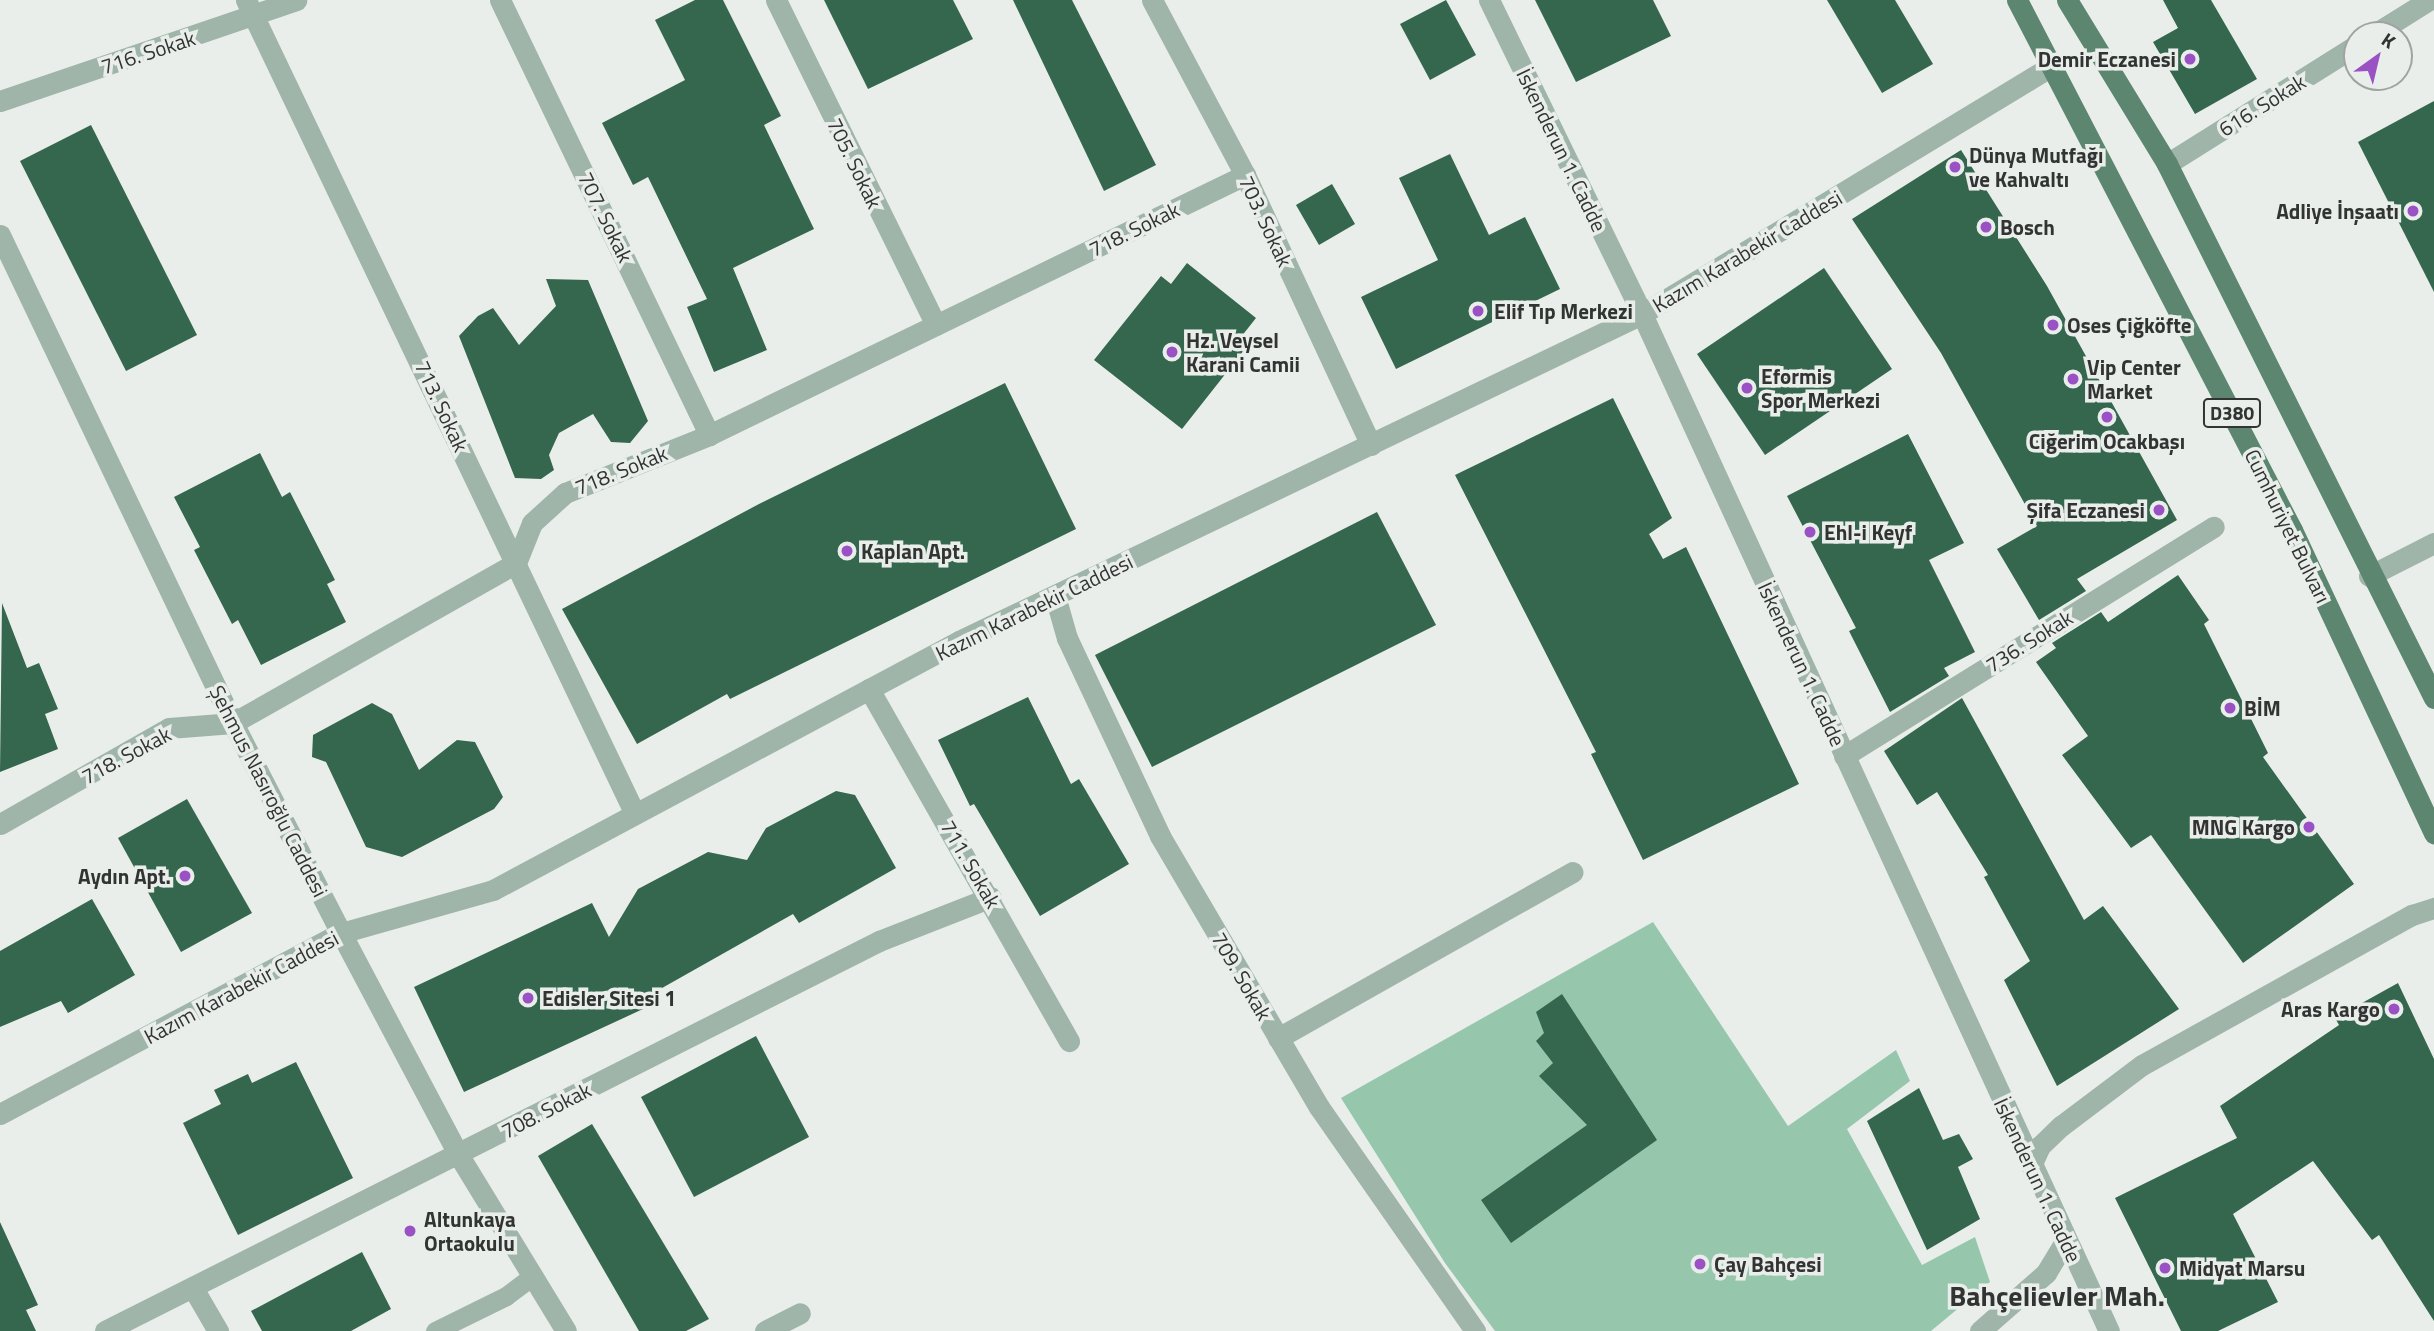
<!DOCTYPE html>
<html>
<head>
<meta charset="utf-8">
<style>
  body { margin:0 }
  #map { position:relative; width:2434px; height:1331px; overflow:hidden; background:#e9eeeb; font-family:"Titillium Web",sans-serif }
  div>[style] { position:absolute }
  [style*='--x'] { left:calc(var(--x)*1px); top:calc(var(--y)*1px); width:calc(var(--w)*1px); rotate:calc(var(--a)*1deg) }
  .green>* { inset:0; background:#96c7ad }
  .building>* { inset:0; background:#35664e }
  .service>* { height:19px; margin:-9.5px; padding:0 9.5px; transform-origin:9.5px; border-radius:9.5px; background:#9fb5a9 }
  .minor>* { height:21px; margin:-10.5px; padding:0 10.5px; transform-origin:10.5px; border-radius:10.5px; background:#9fb5a9 }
  .tertiary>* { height:21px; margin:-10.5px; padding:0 10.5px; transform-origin:10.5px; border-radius:10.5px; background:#9fb5a9 }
  .primary>* { height:21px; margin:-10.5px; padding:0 10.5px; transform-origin:10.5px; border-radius:10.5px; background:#5d8670 }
  .dots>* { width:19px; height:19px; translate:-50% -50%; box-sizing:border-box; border:4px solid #e9eeeb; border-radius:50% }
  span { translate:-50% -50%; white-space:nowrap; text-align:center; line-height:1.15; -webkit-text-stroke:7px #e9eeeb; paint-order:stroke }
  .shield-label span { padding:2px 5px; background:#e9eeeb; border:2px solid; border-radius:5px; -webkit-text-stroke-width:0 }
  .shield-label { font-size:19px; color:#323433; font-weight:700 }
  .street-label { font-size:21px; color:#323433 }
  .poi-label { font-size:21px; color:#323433; font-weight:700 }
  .right { translate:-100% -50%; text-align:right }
  .left { translate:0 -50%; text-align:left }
  .district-label { font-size:28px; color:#323433; font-weight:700 }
  .north { position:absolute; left:2343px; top:21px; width:70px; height:70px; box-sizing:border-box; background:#e9eeeb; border:2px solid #a0a4a1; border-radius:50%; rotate:34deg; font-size:19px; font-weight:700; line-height:28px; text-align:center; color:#323433 }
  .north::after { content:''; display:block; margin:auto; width:24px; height:32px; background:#9a51c4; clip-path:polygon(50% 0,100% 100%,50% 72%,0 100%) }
</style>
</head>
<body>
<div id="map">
  <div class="green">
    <div style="clip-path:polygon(1653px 922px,1788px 1126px,1896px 1050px,1910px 1081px,1847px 1129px,1922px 1265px,1975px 1237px,1990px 1282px,1931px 1331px,1495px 1331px,1445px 1263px,1341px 1098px)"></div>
  </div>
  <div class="building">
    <div style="clip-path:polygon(695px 0,723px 0,781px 116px,764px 125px,814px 229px,733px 268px,767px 350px,714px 372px,687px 307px,707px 299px,648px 177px,633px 185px,602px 123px,685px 80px,655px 20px)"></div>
    <div style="clip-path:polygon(824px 0,953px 0,973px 39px,868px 89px)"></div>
    <div style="clip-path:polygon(1013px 0,1072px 0,1156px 165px,1104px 191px)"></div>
    <div style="clip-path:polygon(1446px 0,1476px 55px,1430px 80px,1400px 24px)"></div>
    <div style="clip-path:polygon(1535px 0,1653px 0,1671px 36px,1576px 82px)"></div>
    <div style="clip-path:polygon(1827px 0,1895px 0,1933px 64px,1882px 93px)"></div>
    <div style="clip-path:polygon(2163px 0,2211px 0,2257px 79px,2195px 114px,2153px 42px,2178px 28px)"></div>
    <div style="clip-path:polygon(2434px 101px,2434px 292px,2358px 142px)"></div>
    <div style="clip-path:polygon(91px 125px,197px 335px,126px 371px,20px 161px)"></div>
    <div style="clip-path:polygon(1961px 150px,2047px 286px,2177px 520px,2077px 579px,2086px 591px,2039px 620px,1997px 549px,2037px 526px,1941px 353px,1852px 219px)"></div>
    <div style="clip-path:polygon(1450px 154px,1489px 235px,1525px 217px,1560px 289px,1396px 369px,1361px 297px,1438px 260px,1399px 178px)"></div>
    <div style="clip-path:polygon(1332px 184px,1355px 224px,1319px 245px,1296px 205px)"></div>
    <div style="clip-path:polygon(1187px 263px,1256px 318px,1241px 337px,1249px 344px,1182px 429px,1094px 360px,1161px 276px,1171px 284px)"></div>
    <div style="clip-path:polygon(1824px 268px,1892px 369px,1765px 455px,1697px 354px)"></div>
    <div style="clip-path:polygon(546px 279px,588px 280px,648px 421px,630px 443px,611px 442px,593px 414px,559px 433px,549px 455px,554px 470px,541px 479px,515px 478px,459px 336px,478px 316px,493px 308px,519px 345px,556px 306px)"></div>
    <div style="clip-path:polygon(1005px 383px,1076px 529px,730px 699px,727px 694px,637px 744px,562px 609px,759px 504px)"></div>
    <div style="clip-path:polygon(1613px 398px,1672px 518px,1649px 534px,1663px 559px,1686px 547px,1799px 784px,1643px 860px,1591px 754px,1596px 752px,1455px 475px)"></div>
    <div style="clip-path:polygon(1908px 434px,1964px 543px,1929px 560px,1975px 652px,1944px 668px,1949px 676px,1890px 712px,1849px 631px,1856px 628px,1787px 496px)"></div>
    <div style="clip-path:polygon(260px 453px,282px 497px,290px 492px,335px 580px,327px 584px,346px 622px,261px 665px,238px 620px,232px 624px,194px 550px,200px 547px,174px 497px)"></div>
    <div style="clip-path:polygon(1377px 512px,1436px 625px,1152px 767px,1095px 655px)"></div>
    <div style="clip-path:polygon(2178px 575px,2209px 620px,2204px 624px,2268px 753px,2263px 757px,2354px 884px,2243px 963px,2151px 835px,2131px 848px,2062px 755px,2088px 736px,2036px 662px,2056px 648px,2052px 643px,2101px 612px,2108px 622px)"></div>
    <div style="clip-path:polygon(2px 603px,27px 668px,39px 663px,58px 709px,45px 714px,58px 749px,0 772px)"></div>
    <div style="clip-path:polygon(1028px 697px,1071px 784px,1079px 779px,1129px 864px,1040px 916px,974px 804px,970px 806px,938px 740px)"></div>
    <div style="clip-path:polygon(1962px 698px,2084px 920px,2103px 906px,2179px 1009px,2057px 1086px,2004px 980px,2030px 961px,1984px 877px,1988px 875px,1937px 792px,1917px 805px,1884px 751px)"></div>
    <div style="clip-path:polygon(372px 703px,392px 714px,419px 770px,457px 740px,475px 742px,503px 797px,494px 809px,402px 857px,366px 847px,326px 762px,312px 757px,313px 735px)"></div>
    <div style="clip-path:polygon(836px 791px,855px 795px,896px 868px,799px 923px,793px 914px,639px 1001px,643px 1009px,464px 1092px,414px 987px,592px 903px,609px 937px,638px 889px,708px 852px,747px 860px,766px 828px)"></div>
    <div style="clip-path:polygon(187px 799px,252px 913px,181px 952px,118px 838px)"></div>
    <div style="clip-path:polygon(92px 899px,135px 975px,68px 1013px,61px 1001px,0 1027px,0 951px)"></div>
    <div style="clip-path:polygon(2398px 983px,2434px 1059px,2434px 1321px,2379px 1235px,2372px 1240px,2313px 1161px,2233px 1214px,2278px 1302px,2218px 1331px,2181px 1331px,2115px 1198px,2237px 1138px,2220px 1106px,2339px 1025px,2335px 1018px)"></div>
    <div style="clip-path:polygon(1562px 994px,1657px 1140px,1511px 1243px,1481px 1200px,1587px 1125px,1539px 1076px,1553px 1063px,1536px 1041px,1544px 1033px,1536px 1012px)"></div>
    <div style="clip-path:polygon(756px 1036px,809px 1137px,694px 1197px,641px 1097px)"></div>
    <div style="clip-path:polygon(296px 1062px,353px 1178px,238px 1235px,183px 1123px,221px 1104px,214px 1090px,248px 1074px,252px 1083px)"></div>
    <div style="clip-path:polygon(1919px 1088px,1943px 1140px,1959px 1134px,1973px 1159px,1958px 1167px,1980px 1219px,1927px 1250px,1867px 1121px)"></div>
    <div style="clip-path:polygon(592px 1124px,709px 1319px,686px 1331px,639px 1331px,538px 1156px)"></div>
    <div style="clip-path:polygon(0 1222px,38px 1305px,26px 1310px,36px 1331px,0 1331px)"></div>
    <div style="clip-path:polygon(362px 1252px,391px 1309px,351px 1331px,262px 1331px,251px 1311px)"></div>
  </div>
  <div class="service">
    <div style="--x:435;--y:1331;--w:79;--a:-26.2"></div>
    <div style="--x:506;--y:1296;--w:34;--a:-37"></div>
  </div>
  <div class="minor">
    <div style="--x:246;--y:0;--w:902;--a:64.46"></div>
    <div style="--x:500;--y:0;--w:483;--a:64.3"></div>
    <div style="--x:776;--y:0;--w:362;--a:63.8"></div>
    <div style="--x:1152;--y:0;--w:198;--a:62"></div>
    <div style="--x:1245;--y:175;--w:298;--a:65"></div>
    <div style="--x:2373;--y:35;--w:66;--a:-32"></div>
    <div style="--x:0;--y:101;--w:313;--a:-18.8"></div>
    <div style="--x:2167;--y:164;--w:224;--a:-32.1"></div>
    <div style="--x:2369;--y:576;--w:73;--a:-26.9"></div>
    <div style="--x:1055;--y:596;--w:44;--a:74.1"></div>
    <div style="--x:1067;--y:638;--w:219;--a:64.8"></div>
    <div style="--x:1160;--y:836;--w:314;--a:59.6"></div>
    <div style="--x:1319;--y:1107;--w:273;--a:55.1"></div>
    <div style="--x:869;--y:689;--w:405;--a:60.4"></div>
    <div style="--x:1844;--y:756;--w:435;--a:-31.8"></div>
    <div style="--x:0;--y:824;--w:194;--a:-29.6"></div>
    <div style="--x:169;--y:728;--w:64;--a:-4.5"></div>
    <div style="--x:233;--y:723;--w:325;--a:-29.5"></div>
    <div style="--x:516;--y:563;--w:43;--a:-68.2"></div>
    <div style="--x:532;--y:523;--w:45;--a:-42.3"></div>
    <div style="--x:565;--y:493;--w:155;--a:-21.9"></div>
    <div style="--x:709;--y:435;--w:596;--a:-25.88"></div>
    <div style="--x:1278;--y:1038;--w:338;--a:-29.4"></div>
    <div style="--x:193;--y:1288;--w:50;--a:59.8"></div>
    <div style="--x:105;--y:1331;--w:867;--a:-26.74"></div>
    <div style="--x:879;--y:941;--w:120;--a:-21.4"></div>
    <div style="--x:765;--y:1331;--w:39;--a:-27"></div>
  </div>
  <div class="tertiary">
    <div style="--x:1489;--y:0;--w:349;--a:64"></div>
    <div style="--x:1642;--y:314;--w:1119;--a:65.34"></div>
    <div style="--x:0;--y:235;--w:541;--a:64.48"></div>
    <div style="--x:233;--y:723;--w:236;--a:62.8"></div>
    <div style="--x:341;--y:933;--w:250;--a:62.1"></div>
    <div style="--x:458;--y:1154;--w:207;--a:58.6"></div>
    <div style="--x:0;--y:1114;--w:386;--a:-28"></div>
    <div style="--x:341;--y:933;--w:158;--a:-15.8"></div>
    <div style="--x:493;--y:890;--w:528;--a:-28.12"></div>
    <div style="--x:959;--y:641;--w:757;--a:-25.58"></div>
    <div style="--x:1642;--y:314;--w:479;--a:-31.2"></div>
    <div style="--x:2031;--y:1166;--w:22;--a:-66"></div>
    <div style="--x:2040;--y:1146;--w:29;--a:-44"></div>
    <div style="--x:2061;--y:1126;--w:101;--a:-37"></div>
    <div style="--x:2142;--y:1065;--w:309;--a:-29.1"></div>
    <div style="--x:2412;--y:915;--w:23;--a:-18"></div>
    <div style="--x:1980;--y:1331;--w:88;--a:-41.3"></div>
    <div style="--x:2046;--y:1273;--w:37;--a:-59"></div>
  </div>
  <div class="primary">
    <div style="--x:2017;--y:0;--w:597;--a:62.58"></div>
    <div style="--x:2292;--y:530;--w:335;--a:64.9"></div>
    <div style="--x:2067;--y:0;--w:192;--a:58.6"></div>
    <div style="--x:2167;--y:164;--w:597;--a:63.43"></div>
  </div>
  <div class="dots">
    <div style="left:2190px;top:59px;background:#9a51c4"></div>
    <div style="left:1955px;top:167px;background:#9a51c4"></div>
    <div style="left:2413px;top:211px;background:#9a51c4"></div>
    <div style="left:1986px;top:227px;background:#9a51c4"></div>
    <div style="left:1478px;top:311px;background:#9a51c4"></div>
    <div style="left:2053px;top:325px;background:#9a51c4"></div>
    <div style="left:1172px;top:352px;background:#9a51c4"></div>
    <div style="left:2073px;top:379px;background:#9a51c4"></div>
    <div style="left:1747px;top:388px;background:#9a51c4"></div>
    <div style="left:2107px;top:417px;background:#9a51c4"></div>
    <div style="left:2159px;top:510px;background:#9a51c4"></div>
    <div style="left:1810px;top:532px;background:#9a51c4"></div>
    <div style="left:847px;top:551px;background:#9a51c4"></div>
    <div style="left:2230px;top:708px;background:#9a51c4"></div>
    <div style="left:2309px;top:827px;background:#9a51c4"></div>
    <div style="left:185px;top:876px;background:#9a51c4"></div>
    <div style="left:528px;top:998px;background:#9a51c4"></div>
    <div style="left:2394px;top:1009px;background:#9a51c4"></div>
    <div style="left:410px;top:1231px;background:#9a51c4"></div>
    <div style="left:1700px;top:1264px;background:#9a51c4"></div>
    <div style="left:2165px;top:1268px;background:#9a51c4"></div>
  </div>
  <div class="shield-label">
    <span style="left:2232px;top:413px">D380</span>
  </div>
  <div class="street-label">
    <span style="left:148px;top:52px;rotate:-18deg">716. Sokak</span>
    <span style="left:2262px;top:105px;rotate:-32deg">616. Sokak</span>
    <span style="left:1562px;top:150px;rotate:64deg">İskenderun 1. Cadde</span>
    <span style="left:855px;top:163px;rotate:64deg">705. Sokak</span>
    <span style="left:606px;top:217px;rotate:64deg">707. Sokak</span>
    <span style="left:1266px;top:221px;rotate:65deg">703. Sokak</span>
    <span style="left:1134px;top:229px;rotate:-26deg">718. Sokak</span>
    <span style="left:1747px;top:251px;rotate:-31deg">Kazım Karabekir Caddesi</span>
    <span style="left:442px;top:406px;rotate:65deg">713. Sokak</span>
    <span style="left:621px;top:470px;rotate:-22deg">718. Sokak</span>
    <span style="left:2288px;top:526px;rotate:64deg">Cumhuriyet Bulvarı</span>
    <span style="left:1034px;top:607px;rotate:-26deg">Kazım Karabekir Caddesi</span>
    <span style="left:2029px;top:641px;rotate:-32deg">736. Sokak</span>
    <span style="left:1802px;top:664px;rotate:65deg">İskenderun 1. Cadde</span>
    <span style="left:126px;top:755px;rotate:-28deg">718. Sokak</span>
    <span style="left:269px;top:791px;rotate:63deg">Şehmus Nasıroğlu Caddesi</span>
    <span style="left:971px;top:864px;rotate:60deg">711. Sokak</span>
    <span style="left:1242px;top:976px;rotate:60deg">709. Sokak</span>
    <span style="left:241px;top:987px;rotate:-28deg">Kazım Karabekir Caddesi</span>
    <span style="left:546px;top:1110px;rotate:-27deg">708. Sokak</span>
    <span style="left:2038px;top:1180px;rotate:65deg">İskenderun 1. Cadde</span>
  </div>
  <div class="poi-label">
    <span class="right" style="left:2176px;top:59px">Demir Eczanesi</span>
    <span class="left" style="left:1969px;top:167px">Dünya Mutfağı<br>ve Kahvaltı</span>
    <span class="right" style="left:2399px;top:211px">Adliye İnşaatı</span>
    <span class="left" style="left:2000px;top:227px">Bosch</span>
    <span class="left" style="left:1494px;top:311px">Elif Tıp Merkezi</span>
    <span class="left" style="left:2067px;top:325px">Oses Çiğköfte</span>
    <span class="left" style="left:1186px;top:352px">Hz. Veysel<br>Karani Camii</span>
    <span class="left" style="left:2087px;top:379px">Vip Center<br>Market</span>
    <span class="left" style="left:1761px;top:388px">Eformis<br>Spor Merkezi</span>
    <span style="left:2107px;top:441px">Ciğerim Ocakbaşı</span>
    <span class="right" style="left:2145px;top:510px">Şifa Eczanesi</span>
    <span class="left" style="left:1824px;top:532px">Ehl-i Keyf</span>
    <span class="left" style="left:861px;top:551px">Kaplan Apt.</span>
    <span class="left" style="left:2244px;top:708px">BİM</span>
    <span class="right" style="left:2295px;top:827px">MNG Kargo</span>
    <span class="right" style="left:171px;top:876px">Aydın Apt.</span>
    <span class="left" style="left:542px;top:998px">Edisler Sitesi 1</span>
    <span class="right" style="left:2380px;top:1009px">Aras Kargo</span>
    <span class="left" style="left:424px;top:1231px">Altunkaya<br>Ortaokulu</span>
    <span class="left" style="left:1714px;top:1264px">Çay Bahçesi</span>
    <span class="left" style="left:2179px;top:1268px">Midyat Marsu</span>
  </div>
  <div class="district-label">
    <span style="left:2057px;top:1296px">Bahçelievler Mah.</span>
  </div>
  <div class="north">K</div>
</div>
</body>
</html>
